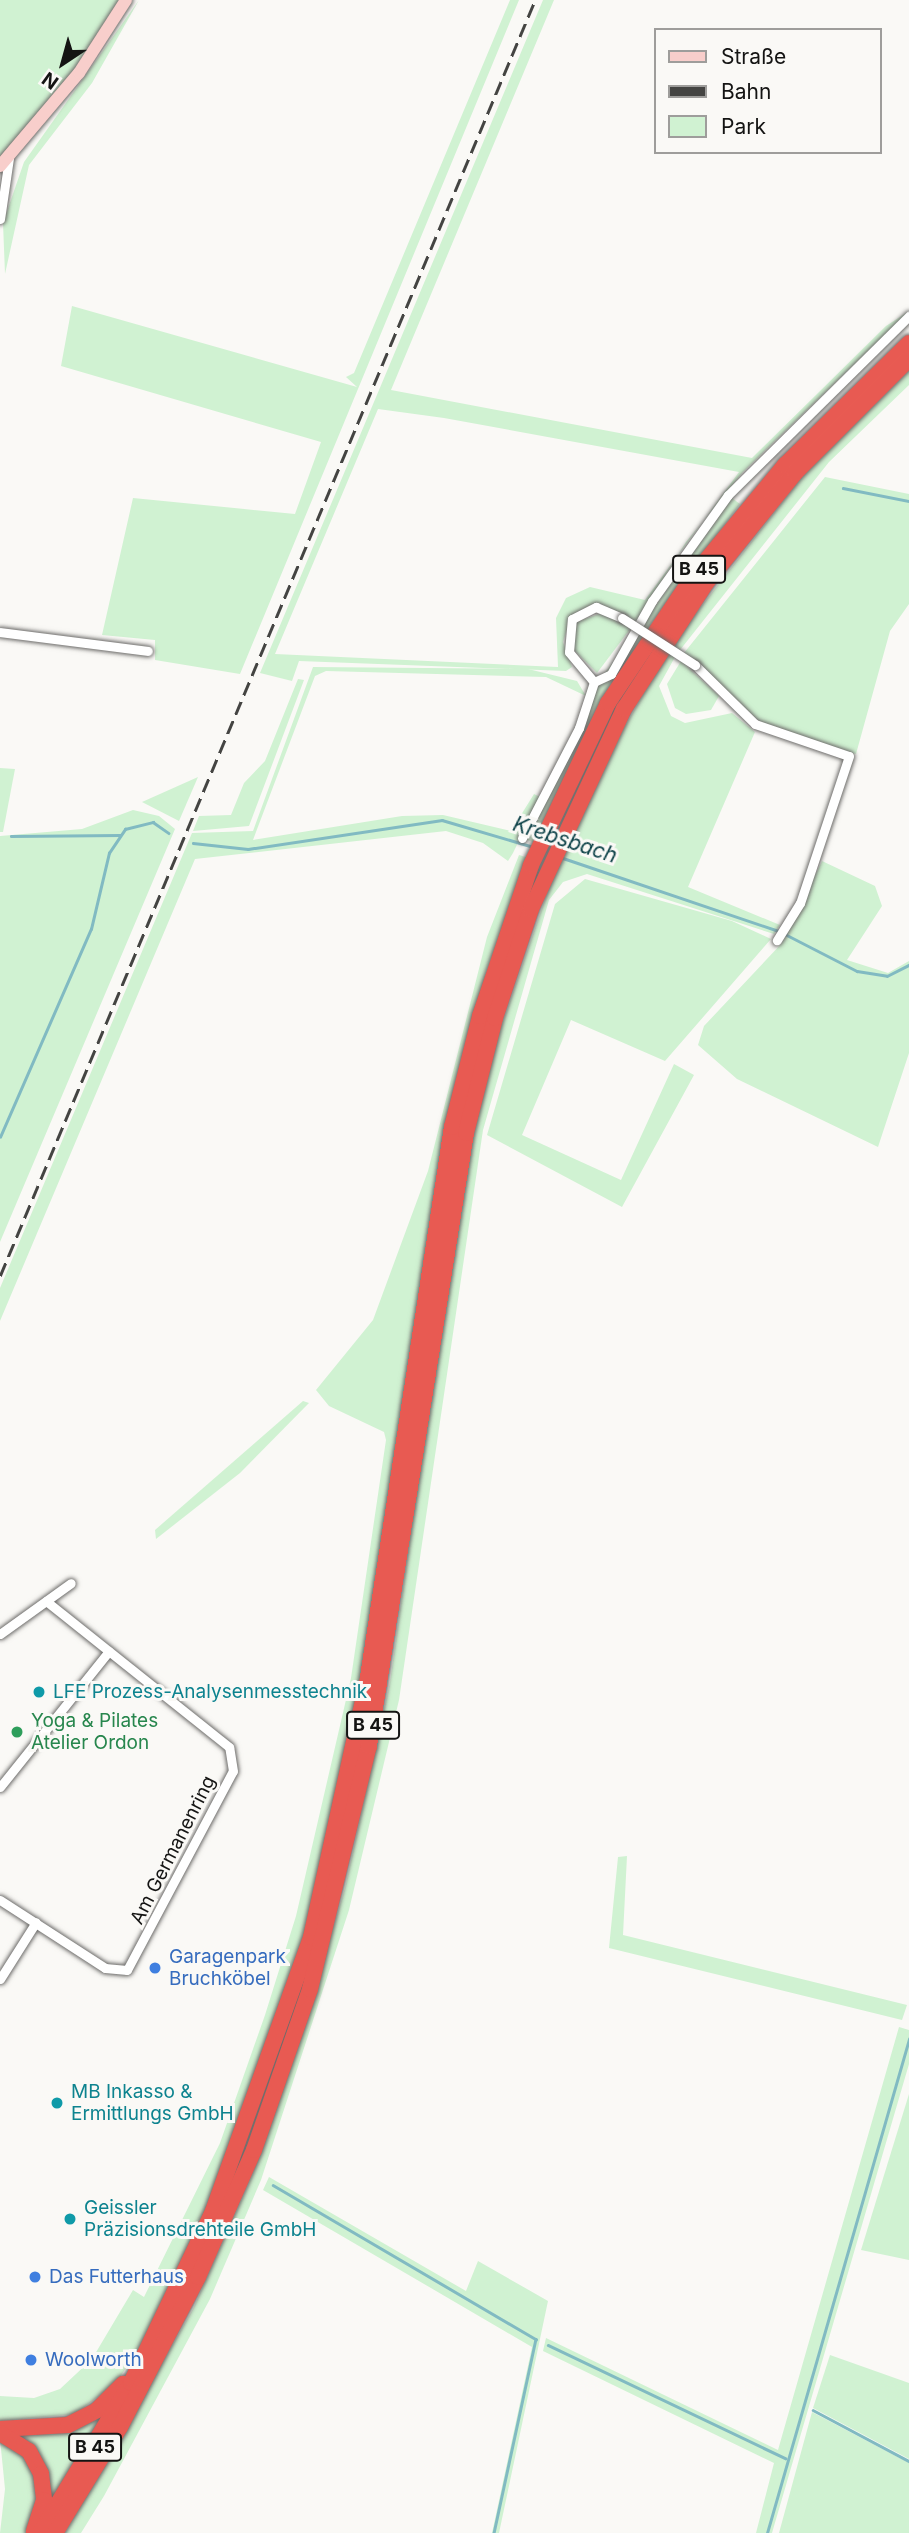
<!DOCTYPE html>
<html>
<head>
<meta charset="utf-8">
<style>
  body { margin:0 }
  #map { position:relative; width:909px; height:2533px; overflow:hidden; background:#faf9f6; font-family:Inter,sans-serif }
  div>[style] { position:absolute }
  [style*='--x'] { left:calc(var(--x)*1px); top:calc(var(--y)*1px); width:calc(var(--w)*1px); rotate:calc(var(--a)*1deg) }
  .green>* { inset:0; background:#d0f2d2 }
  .stream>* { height:2.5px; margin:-1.25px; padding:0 1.25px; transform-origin:1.25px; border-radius:1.25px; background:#81bac2 }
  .roads { filter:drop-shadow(0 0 2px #6d6c6a) drop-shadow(0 0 2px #6d6c6a) }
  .street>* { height:9px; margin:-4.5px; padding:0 4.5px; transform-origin:4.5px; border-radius:4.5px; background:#fff }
  .secondary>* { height:12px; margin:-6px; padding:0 6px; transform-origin:6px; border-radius:6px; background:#f8cecb }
  .highway>* { height:16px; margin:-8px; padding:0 8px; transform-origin:8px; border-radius:8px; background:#e85a52 }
  .rail>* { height:2.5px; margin-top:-1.25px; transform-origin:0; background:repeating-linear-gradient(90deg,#444442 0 14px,transparent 0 21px) }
  .bridges { filter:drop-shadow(0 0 2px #6d6c6a) drop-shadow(0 0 2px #6d6c6a) }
  .street-bridge>* { height:9px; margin:-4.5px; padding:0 4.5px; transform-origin:4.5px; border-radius:4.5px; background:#fff }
  .dots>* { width:19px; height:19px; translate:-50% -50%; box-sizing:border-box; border:4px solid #faf9f6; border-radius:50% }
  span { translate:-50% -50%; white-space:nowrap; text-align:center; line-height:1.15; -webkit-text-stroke:6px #faf9f6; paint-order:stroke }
  .shield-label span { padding:2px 5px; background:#faf9f6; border:2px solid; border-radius:5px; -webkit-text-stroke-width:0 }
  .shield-label { font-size:18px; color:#141413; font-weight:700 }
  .culture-label { font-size:19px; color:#0d838f }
  .left { translate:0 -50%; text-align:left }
  .leisure-label { font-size:19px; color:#27864d }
  .street-label { font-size:19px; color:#141413 }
  .shop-label { font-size:19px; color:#366cbe }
  .water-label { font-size:21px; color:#0e4349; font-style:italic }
  .legend { position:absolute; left:654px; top:28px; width:228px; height:126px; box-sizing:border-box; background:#faf9f6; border:2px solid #9e9d9b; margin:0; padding:9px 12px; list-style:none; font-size:21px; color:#141413 }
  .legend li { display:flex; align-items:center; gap:14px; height:35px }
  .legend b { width:35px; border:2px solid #9e9d9b }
  .north { position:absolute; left:28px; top:28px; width:70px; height:70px; -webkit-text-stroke:5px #faf9f6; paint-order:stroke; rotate:216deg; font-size:19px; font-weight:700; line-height:28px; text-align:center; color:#141413 }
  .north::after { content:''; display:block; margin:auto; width:24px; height:32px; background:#141413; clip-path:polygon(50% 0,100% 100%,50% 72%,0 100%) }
</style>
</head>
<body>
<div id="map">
  <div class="green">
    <div style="clip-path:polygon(0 0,119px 0,74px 70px,0 160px)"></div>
    <div style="clip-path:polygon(139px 0,92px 83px,29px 165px,5px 274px,3px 223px,24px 162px)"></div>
    <div style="clip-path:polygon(510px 0,519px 0,240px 674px,155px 660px,155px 640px,102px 635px,133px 498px,295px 514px,321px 442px,61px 366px,72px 306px,357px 387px,346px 377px,354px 373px)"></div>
    <div style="clip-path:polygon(evenodd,543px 0,554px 0,391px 390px,752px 458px,886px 326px,909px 311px,743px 472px,686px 542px,636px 622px,596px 605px,571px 616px,563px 642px,572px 667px,566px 671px,299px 661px,292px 681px,260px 673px,543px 0,378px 409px,444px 418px,739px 472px,645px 600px,590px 587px,566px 598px,556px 618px,558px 667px,275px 654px,378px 409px)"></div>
    <div style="clip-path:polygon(909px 370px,909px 385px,829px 462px,680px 650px,672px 644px,802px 477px)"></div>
    <div style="clip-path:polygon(825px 477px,909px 494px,909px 604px,890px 631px,856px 754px,770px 731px,684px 653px)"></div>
    <div style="clip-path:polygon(732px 498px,740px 504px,647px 629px,642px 625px)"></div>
    <div style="clip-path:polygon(602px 613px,631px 628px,597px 673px,573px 649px,576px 622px)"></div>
    <div style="clip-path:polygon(637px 632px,643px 636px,535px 843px,525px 839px,595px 685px)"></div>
    <div style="clip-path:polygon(668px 652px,675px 657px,659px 686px,671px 716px,685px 723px,732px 713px,755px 732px,688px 887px,780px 925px,774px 934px,587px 874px,563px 882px,549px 900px,483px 1130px,399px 1700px,349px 1910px,261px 2180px,210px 2299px,104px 2496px,81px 2533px,65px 2533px,193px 2309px,252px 2176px,295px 2056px,345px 1888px,390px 1682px,451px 1246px,488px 1065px,552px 879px,625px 726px)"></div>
    <div style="clip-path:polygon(681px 661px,719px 696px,711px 710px,686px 714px,675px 708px,667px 684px)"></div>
    <div style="clip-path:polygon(313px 667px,528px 669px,577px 681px,586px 696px,546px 677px,326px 671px,315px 676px,253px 840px,402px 816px,443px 815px,511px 831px,534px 794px,540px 797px,513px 853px,508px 861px,483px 843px,446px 831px,195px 859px,0 1321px,0 1288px,192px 833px,253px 831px)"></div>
    <div style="clip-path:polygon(298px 679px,304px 680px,249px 826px,193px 831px,199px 816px,231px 815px,244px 783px,265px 761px)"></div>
    <div style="clip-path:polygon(0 768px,15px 769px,3px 832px,0 832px)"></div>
    <div style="clip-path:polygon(198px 777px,179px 821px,142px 802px)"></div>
    <div style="clip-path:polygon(133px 810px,159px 816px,175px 829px,0 1242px,0 836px,82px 829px)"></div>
    <div style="clip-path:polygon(519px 855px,529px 858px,487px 969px,446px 1124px,349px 1748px,307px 1928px,212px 2199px,138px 2350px,116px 2383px,75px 2414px,0 2421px,0 2396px,34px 2398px,60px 2389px,92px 2359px,133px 2290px,144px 2297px,220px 2143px,265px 2015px,296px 1916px,351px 1678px,386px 1440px,384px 1432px,329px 1406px,316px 1390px,373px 1320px,428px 1171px,487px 937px)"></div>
    <div style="clip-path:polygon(822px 861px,875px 886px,882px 906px,847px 960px,888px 973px,909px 961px,909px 1053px,878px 1147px,737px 1079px,698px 1045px,704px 1026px,782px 943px)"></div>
    <div style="clip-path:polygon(585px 879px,732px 921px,771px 939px,665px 1061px,571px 1020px,522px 1135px,621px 1180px,674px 1064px,694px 1075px,622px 1207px,487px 1135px,555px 904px)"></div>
    <div style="clip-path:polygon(303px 1401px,309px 1403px,240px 1473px,156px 1539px,155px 1530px)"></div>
    <div style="clip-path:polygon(627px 1856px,623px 1935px,907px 2005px,902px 2020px,609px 1948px,618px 1857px)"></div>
    <div style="clip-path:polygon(899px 2027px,909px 2030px,909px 2064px,772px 2533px,756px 2533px,774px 2463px,543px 2351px,546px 2338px,778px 2450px)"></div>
    <div style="clip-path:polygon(909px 2094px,909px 2260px,861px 2250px)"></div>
    <div style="clip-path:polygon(269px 2177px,466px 2291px,478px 2261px,548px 2301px,499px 2533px,492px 2533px,532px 2347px,263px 2190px)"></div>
    <div style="clip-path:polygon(830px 2355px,909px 2383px,909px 2459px,813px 2408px)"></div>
    <div style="clip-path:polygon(107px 2411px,52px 2500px,16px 2434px)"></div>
    <div style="clip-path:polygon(812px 2412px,909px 2463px,909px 2533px,779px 2533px)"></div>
    <div style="clip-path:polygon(0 2439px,28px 2458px,39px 2491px,27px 2533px,0 2533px,5px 2489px)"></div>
  </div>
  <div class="stream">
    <div style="--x:843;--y:488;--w:67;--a:11.1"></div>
    <div style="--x:11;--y:836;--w:109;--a:-0.5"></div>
    <div style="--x:193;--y:843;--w:55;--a:6.2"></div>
    <div style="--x:248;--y:849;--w:196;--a:-8.5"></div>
    <div style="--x:442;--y:820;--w:96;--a:16.4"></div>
    <div style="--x:563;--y:858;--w:228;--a:18.7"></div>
    <div style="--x:785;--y:934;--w:81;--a:27.2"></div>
    <div style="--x:857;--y:971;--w:30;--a:9"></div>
    <div style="--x:887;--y:976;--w:25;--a:-27"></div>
    <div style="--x:0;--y:1137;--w:227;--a:-66.4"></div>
    <div style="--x:91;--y:929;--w:78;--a:-76.7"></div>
    <div style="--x:109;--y:853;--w:29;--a:-56"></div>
    <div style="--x:125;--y:829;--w:29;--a:-14"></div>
    <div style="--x:153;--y:822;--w:19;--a:35"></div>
    <div style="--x:273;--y:2185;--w:305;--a:30.4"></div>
    <div style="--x:536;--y:2339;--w:198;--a:102.2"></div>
    <div style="--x:548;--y:2345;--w:263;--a:25.5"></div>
    <div style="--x:813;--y:2410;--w:109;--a:28"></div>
    <div style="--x:767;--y:2533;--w:514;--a:-73.96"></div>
  </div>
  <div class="roads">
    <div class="street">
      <div style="--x:0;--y:219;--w:62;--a:-81.6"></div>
      <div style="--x:0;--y:632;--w:149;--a:7.3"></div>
      <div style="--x:695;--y:665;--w:84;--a:44.5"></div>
      <div style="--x:755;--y:724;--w:99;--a:18.8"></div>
      <div style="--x:849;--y:756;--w:155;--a:108.4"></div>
      <div style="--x:800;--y:903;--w:44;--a:121.9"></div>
      <div style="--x:594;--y:682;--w:19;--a:-25"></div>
      <div style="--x:611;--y:674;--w:84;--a:-60.7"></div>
      <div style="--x:652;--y:601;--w:130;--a:-54.4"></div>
      <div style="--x:728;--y:495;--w:255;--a:-44.7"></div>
      <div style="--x:594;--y:682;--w:39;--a:-130"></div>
      <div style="--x:569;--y:652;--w:33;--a:-85"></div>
      <div style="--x:572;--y:619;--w:27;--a:-27"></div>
      <div style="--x:596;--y:607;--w:28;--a:23"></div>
      <div style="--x:522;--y:838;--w:124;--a:-62.6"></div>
      <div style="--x:579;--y:728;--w:48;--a:-71.9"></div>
      <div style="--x:0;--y:1634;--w:87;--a:-35.7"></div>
      <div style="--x:0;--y:1787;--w:174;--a:-51.3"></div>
      <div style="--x:0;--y:1900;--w:125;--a:32.9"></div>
      <div style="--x:105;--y:1968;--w:22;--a:5"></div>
      <div style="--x:127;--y:1970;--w:225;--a:-62"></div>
      <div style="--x:233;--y:1771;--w:24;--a:-99"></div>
      <div style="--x:229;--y:1747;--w:234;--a:-141.4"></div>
      <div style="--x:0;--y:1979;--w:67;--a:-57.7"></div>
    </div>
    <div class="secondary">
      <div style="--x:0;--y:166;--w:122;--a:-49.7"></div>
      <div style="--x:79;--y:73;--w:87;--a:-57.2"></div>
    </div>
    <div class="highway">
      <div style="--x:0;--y:2429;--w:68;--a:-3.4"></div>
      <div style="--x:68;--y:2425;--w:33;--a:-27"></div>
      <div style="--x:97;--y:2410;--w:37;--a:-45"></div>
      <div style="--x:0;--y:2433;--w:34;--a:32"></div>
      <div style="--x:29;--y:2451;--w:26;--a:62"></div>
      <div style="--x:41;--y:2474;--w:26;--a:83"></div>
      <div style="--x:44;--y:2500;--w:33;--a:108"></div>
      <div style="--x:40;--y:2533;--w:175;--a:-58.8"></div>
      <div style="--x:131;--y:2383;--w:191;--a:-64.5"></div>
      <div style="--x:213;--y:2211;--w:291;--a:-70.3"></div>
      <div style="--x:311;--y:1937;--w:266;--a:-77.6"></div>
      <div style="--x:368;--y:1677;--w:556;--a:-81.32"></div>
      <div style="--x:452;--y:1127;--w:114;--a:-75.8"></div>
      <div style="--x:480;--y:1016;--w:159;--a:-71.3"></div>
      <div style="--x:531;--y:865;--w:179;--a:-64.6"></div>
      <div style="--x:608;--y:703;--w:154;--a:-56.1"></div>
      <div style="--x:694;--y:575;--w:143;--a:-50.4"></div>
      <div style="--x:785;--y:465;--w:174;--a:-44.5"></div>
      <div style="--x:55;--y:2533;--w:124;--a:-58.5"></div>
      <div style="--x:120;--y:2427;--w:169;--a:-62.5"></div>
      <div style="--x:198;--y:2277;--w:139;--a:-66.2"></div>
      <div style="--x:254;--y:2150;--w:170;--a:-70.8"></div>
      <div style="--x:310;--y:1989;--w:250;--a:-76.4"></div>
      <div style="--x:369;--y:1746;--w:621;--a:-81.01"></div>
      <div style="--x:466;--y:1133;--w:119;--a:-75.8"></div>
      <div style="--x:495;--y:1018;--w:115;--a:-71.7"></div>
      <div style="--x:531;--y:909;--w:221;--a:-65.1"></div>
      <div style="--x:624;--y:709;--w:150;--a:-56.9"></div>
      <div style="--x:706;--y:583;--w:141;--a:-51"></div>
      <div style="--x:795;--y:473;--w:161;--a:-45"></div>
    </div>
  </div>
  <div class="rail">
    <div style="--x:0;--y:1276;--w:1384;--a:-67.25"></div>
  </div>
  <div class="bridges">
    <div class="street-bridge">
      <div style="--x:622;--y:618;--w:87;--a:32.8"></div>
    </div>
  </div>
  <div class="dots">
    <div style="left:39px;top:1692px;background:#0f9aa8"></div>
    <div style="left:17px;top:1732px;background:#2e9e5b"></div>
    <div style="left:155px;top:1968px;background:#3f7fe0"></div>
    <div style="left:57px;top:2103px;background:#0f9aa8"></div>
    <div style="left:70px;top:2219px;background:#0f9aa8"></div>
    <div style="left:35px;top:2277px;background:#3f7fe0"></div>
    <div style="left:31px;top:2360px;background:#3f7fe0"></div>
  </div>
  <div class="shield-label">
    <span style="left:699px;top:569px">B 45</span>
    <span style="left:373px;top:1725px">B 45</span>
    <span style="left:95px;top:2447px">B 45</span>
  </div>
  <div class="culture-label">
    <span class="left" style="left:53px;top:1692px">LFE Prozess-Analysenmesstechnik</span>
    <span class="left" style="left:71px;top:2103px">MB Inkasso &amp;<br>Ermittlungs GmbH</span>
    <span class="left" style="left:84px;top:2219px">Geissler<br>Präzisionsdrehteile GmbH</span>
  </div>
  <div class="leisure-label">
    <span class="left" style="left:31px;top:1732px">Yoga &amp; Pilates<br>Atelier Ordon</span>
  </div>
  <div class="street-label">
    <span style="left:173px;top:1850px;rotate:-63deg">Am Germanenring</span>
  </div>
  <div class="shop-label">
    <span class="left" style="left:169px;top:1968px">Garagenpark<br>Bruchköbel</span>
    <span class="left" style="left:49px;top:2277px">Das Futterhaus</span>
    <span class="left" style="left:45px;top:2360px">Woolworth</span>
  </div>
  <div class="water-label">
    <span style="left:565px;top:840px;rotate:18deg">Krebsbach</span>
  </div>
  <ul class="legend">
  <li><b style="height:9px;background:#f8cecb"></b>Straße</li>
  <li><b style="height:9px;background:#444442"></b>Bahn</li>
  <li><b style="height:19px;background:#d0f2d2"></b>Park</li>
  </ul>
  <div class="north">N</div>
</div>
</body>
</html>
